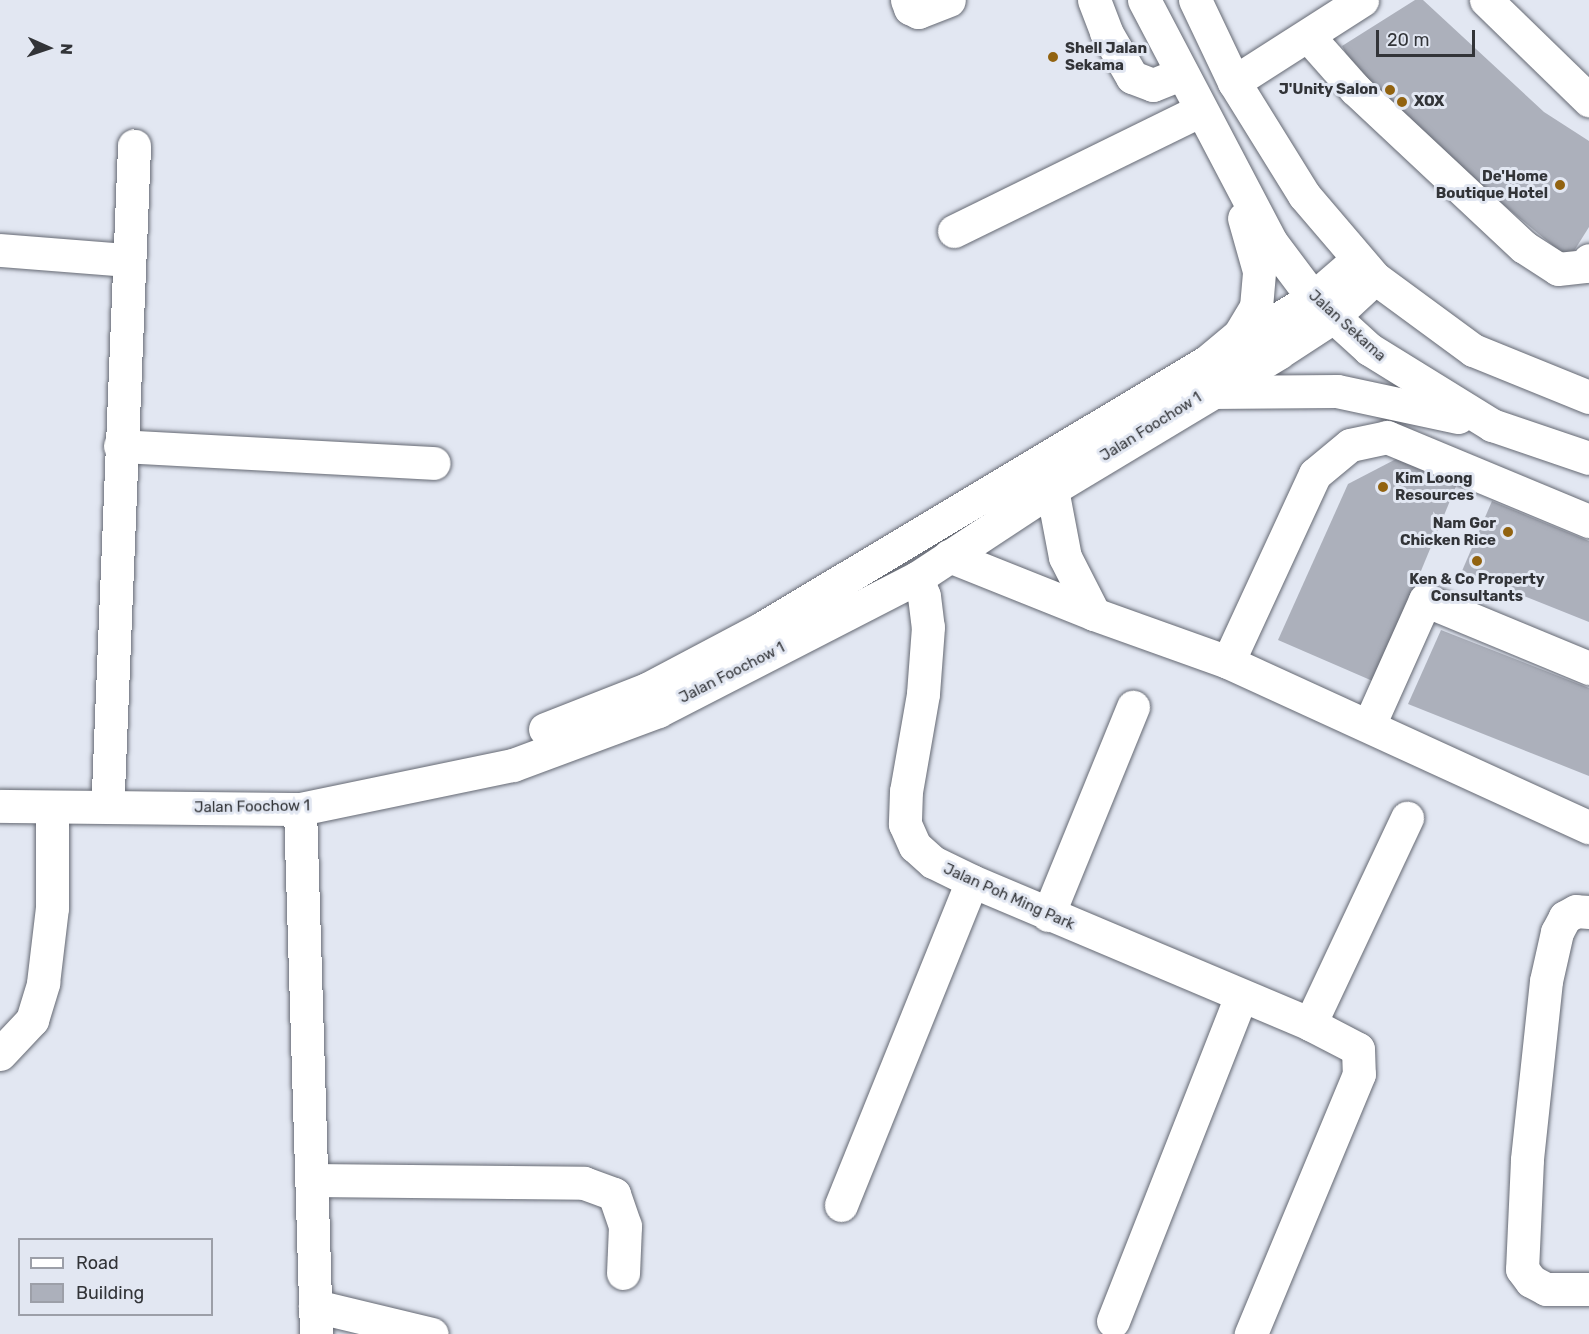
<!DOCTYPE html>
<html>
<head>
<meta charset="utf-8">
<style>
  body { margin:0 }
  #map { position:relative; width:1589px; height:1334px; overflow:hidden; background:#e2e7f2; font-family:Rubik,sans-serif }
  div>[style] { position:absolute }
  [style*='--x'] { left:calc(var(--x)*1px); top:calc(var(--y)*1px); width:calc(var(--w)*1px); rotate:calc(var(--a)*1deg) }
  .building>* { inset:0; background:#acb0bb }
  .roads { filter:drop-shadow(0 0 2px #656973) drop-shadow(0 0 2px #656973) }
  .minor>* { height:33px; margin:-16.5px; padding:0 16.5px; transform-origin:16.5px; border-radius:16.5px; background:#fff }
  .major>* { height:33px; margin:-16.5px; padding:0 16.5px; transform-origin:16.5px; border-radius:16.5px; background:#fff }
  .dots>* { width:16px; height:16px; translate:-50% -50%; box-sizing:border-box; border:3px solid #e2e7f2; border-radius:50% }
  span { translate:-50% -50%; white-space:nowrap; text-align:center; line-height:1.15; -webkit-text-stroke:6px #e2e7f2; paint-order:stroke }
  .poi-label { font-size:15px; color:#323438; font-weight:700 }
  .left { translate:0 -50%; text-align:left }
  .right { translate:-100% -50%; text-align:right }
  .street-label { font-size:15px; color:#323438 }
  .legend { position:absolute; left:18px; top:1238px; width:195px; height:78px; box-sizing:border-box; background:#e2e7f2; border:2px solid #9c9fa8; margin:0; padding:8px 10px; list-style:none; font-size:18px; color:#323438 }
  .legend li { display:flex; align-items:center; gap:12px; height:30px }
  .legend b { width:30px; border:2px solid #9c9fa8 }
  .north { position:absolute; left:18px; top:18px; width:60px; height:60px; -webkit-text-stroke:4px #e2e7f2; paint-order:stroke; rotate:93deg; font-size:16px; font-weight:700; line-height:24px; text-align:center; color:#323438 }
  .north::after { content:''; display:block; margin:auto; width:21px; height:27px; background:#323438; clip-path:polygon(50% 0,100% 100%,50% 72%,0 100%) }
  .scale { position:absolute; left:1376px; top:30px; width:99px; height:27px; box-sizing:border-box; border:3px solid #323438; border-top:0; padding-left:8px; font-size:18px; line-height:21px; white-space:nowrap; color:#323438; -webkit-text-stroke:4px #e2e7f2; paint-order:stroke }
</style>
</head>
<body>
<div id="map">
  <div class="building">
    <div style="clip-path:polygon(1415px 0,1423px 0,1544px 112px,1589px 141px,1589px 227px,1569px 259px,1366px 91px,1342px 46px)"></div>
    <div style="clip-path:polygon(1398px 458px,1459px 479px,1375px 682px,1278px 640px,1348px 484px)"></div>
    <div style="clip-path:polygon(1492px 501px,1589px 541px,1589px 622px,1462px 571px)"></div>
    <div style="clip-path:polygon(1441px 630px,1589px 688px,1589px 776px,1408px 704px)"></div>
  </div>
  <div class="roads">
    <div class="minor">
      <div style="--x:907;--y:0;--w:9;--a:69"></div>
      <div style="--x:910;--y:8;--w:9;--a:27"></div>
      <div style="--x:918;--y:12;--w:33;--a:-21"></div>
      <div style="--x:1094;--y:0;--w:34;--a:69"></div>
      <div style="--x:1106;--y:32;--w:52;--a:60"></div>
      <div style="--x:1132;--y:77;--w:22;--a:21"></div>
      <div style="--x:1153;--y:85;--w:29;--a:-22"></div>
      <div style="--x:1486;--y:0;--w:144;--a:44.2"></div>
      <div style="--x:1308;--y:36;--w:71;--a:48.4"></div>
      <div style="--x:1355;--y:89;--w:231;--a:43.1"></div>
      <div style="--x:1524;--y:247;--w:40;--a:32.9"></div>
      <div style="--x:1558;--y:269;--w:27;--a:-6"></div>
      <div style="--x:1585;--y:266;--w:7;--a:-56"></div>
      <div style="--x:1234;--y:82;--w:152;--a:-32.6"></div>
      <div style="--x:954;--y:231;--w:273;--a:-26.1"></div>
      <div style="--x:0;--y:250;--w:128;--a:4.5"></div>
      <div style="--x:120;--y:446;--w:314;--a:3.1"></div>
      <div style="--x:1052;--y:489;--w:69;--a:79.2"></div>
      <div style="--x:1065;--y:557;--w:64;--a:63"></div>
      <div style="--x:949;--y:556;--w:156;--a:21.8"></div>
      <div style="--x:1094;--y:614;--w:142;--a:19.7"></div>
      <div style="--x:1228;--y:662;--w:397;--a:24.6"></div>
      <div style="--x:917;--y:578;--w:19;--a:69"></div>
      <div style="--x:924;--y:596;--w:31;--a:83"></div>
      <div style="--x:928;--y:627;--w:67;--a:94.3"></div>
      <div style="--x:923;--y:694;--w:98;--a:99.9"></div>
      <div style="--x:906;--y:791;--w:33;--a:92"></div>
      <div style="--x:905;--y:824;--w:24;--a:66"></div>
      <div style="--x:915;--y:846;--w:24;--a:42"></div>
      <div style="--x:933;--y:862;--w:43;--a:26"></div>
      <div style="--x:972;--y:881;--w:367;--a:22.9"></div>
      <div style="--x:1310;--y:1024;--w:54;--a:27.5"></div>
      <div style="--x:1358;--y:1049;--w:25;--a:88"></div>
      <div style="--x:1359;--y:1074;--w:282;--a:112.6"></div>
      <div style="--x:1228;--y:662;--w:207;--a:-65.2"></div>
      <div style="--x:1315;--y:474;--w:45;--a:-39.6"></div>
      <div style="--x:1350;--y:445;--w:38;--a:-12"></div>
      <div style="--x:1387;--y:437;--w:219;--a:22.6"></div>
      <div style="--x:1370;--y:723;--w:135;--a:-65.9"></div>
      <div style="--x:1425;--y:600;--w:178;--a:22.5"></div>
      <div style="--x:545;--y:729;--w:110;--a:-21.4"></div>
      <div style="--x:647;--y:689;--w:132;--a:-27.9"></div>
      <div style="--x:764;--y:627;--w:640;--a:-30.93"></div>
      <div style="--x:1313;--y:298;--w:58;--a:-40.8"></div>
      <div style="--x:108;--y:791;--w:646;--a:-87.69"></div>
      <div style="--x:0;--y:806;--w:300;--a:0.6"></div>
      <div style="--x:300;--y:809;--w:217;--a:-11.7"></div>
      <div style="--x:513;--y:765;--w:155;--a:-20.4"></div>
      <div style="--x:658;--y:711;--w:291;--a:-27.2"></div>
      <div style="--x:917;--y:578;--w:162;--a:-33.4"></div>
      <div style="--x:1052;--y:489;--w:264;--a:-31"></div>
      <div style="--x:1278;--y:353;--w:66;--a:-33.2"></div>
      <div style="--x:1333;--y:317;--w:57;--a:-42.9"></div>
      <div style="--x:300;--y:809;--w:525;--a:88.25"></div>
      <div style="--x:1589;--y:912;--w:13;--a:-176"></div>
      <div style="--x:1576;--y:911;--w:13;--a:151"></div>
      <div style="--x:1565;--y:917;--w:17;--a:118"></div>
      <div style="--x:1557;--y:932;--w:50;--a:102.7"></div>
      <div style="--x:1546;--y:981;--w:180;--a:96.1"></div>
      <div style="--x:1527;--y:1160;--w:109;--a:92.6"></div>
      <div style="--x:1522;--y:1269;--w:15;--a:53"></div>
      <div style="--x:1531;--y:1281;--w:17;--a:28"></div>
      <div style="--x:1546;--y:1289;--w:43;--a:0"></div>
      <div style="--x:1048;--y:915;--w:225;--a:-67.8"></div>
      <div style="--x:1310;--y:1024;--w:228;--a:-64.8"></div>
      <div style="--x:0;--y:1054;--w:47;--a:-46.7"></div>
      <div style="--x:32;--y:1020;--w:39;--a:-73"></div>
      <div style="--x:43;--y:983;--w:76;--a:-83.2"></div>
      <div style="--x:52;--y:908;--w:101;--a:-90"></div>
      <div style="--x:311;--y:1180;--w:273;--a:0.6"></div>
      <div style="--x:584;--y:1183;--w:32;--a:20"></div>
      <div style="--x:614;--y:1194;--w:34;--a:71"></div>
      <div style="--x:625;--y:1226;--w:47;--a:92.4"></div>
      <div style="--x:841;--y:1205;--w:349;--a:-68"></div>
      <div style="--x:315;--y:1306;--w:120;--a:13.5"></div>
      <div style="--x:1113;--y:1321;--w:347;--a:-68.5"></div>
    </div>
    <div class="major">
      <div style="--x:1144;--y:0;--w:273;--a:62.3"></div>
      <div style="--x:1271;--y:242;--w:70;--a:53.1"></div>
      <div style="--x:1313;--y:298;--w:76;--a:42.3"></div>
      <div style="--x:1369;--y:349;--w:145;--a:31.7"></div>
      <div style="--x:1492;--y:425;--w:102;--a:18.8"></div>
      <div style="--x:1195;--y:0;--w:91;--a:64.6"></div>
      <div style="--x:1234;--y:82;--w:133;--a:58.2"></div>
      <div style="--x:1304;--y:195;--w:109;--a:49.5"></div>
      <div style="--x:1375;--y:278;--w:122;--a:36.3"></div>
      <div style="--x:1473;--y:350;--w:125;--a:22.1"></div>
      <div style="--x:1197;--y:370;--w:55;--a:-39.8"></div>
      <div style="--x:1239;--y:335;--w:33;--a:-59"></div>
      <div style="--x:1256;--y:307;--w:36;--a:-85"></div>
      <div style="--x:1259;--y:271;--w:55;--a:-105.8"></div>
      <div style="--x:1209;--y:392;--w:128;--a:-0.4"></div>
      <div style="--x:1337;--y:391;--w:124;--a:12.1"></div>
    </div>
  </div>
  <div class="dots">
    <div style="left:1053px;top:57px;background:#926310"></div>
    <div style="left:1390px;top:90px;background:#926310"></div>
    <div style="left:1402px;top:102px;background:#926310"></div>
    <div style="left:1560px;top:185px;background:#926310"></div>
    <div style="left:1383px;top:487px;background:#926310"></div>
    <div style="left:1508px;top:532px;background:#926310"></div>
    <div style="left:1477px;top:561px;background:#926310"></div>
  </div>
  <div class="poi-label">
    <span class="left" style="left:1065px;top:57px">Shell Jalan<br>Sekama</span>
    <span class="right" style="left:1378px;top:90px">J'Unity Salon</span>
    <span class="left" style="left:1414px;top:102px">XOX</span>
    <span class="right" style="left:1548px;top:185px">De'Home<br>Boutique Hotel</span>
    <span class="left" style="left:1395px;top:487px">Kim Loong<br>Resources</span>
    <span class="right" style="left:1496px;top:532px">Nam Gor<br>Chicken Rice</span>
    <span style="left:1477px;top:588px">Ken &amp; Co Property<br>Consultants</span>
  </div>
  <div class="street-label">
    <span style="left:1347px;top:326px;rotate:42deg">Jalan Sekama</span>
    <span style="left:1151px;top:427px;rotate:-32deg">Jalan Foochow 1</span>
    <span style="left:732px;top:673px;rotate:-27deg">Jalan Foochow 1</span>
    <span style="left:252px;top:807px;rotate:-1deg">Jalan Foochow 1</span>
    <span style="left:1009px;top:897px;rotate:24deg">Jalan Poh Ming Park</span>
  </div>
  <ul class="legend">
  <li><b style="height:8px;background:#fff"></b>Road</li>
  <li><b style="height:16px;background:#acb0bb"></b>Building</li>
  </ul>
  <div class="north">N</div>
  <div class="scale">20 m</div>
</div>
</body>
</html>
